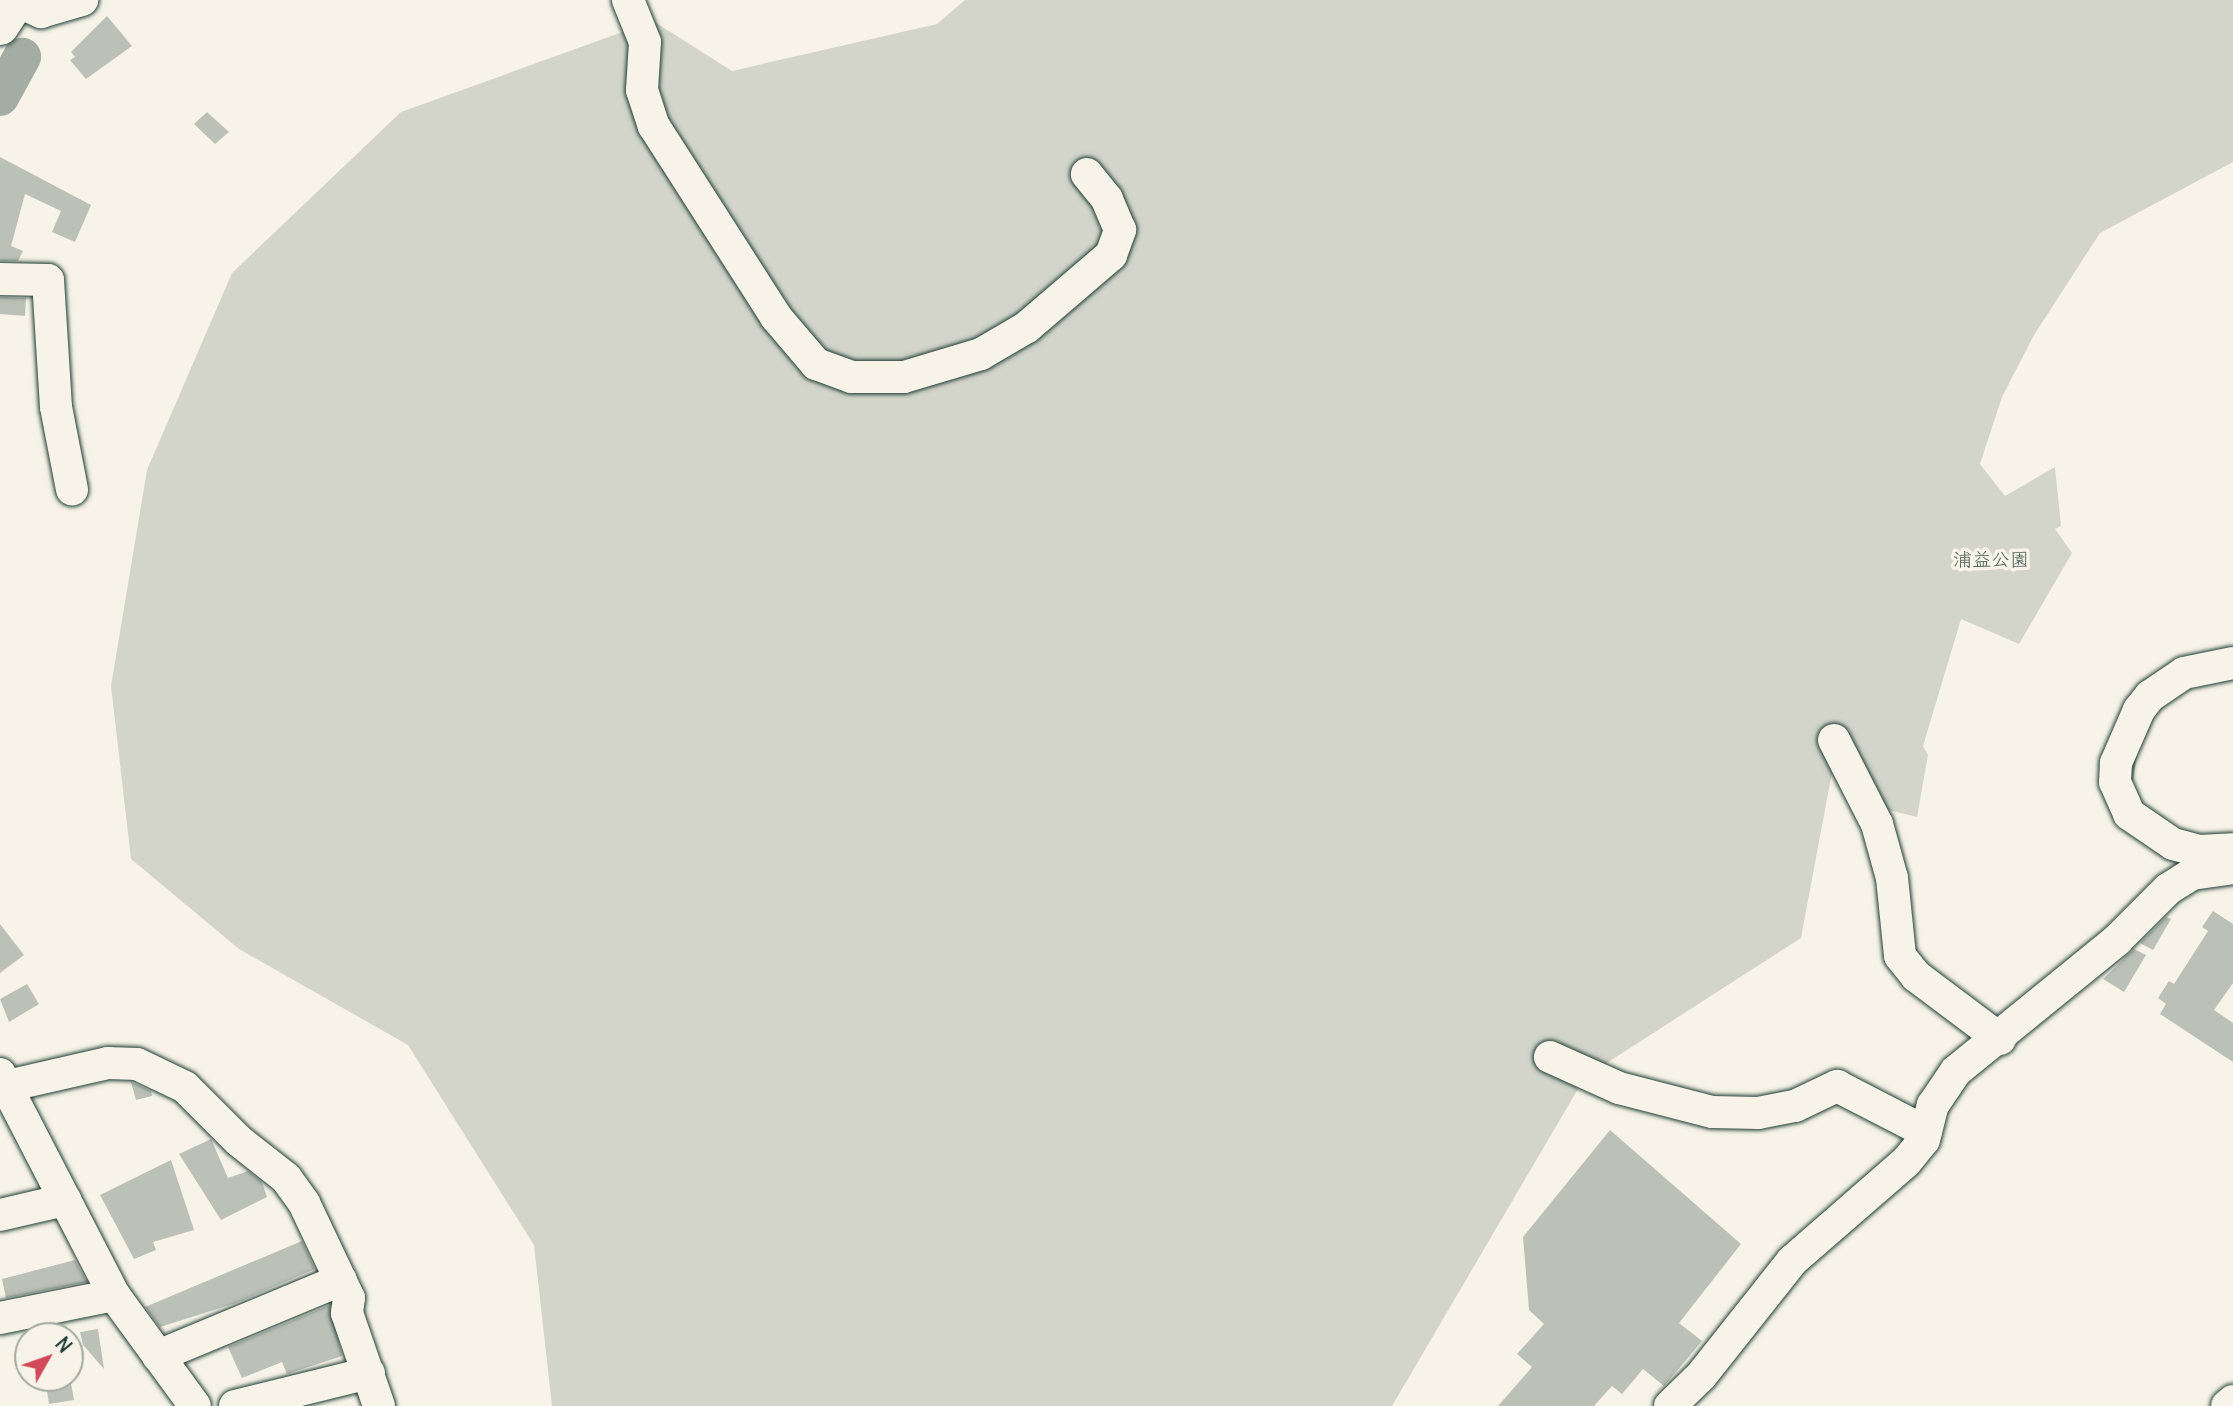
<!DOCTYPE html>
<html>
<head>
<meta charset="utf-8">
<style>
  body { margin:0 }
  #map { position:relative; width:2233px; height:1406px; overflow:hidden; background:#f7f3e8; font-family:Delius,"Klee One",sans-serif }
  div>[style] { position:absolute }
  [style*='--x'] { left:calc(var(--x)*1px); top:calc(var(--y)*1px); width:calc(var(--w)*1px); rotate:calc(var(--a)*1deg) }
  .green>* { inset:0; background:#d3d5ca }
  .stream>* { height:6px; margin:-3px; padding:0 3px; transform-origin:3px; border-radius:3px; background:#a4ada3 }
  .river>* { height:38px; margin:-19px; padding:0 19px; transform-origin:19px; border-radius:19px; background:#a4ada3 }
  .building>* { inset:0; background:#bbc1b6 }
  .roads { filter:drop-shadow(0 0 2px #1f3d34) drop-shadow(0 0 2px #1f3d34) }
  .minor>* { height:32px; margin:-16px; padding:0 16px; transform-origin:16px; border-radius:16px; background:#f7f3e8 }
  .major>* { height:38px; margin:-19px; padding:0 19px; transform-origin:19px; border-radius:19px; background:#f7f3e8 }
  span { translate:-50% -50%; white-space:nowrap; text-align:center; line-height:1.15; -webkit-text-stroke:7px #f7f3e8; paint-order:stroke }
  .park-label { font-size:19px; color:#435b52 }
  .north { position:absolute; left:14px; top:1322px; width:70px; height:70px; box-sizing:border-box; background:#f7f3e8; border:2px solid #a1aaa0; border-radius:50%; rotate:50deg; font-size:19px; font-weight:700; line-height:28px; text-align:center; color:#1f3d34 }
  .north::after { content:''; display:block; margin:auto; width:24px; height:32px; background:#d1495b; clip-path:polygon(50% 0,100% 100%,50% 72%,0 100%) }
</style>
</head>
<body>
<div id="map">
  <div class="green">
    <div style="clip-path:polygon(965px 0,2233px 0,2233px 162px,2100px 233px,2034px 335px,2002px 397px,1980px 464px,2005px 496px,2055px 467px,2061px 526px,2055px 529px,2072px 553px,2019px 644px,1961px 619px,1923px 746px,1928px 755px,1917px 817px,1876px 807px,1839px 735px,1801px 938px,1585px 1077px,1392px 1406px,552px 1406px,534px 1245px,408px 1045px,239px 949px,131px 859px,111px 686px,147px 470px,232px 273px,401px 112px,653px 21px,732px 71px,937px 24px)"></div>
  </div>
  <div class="stream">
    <div style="--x:2130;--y:780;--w:24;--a:-81"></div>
  </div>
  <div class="river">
    <div style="--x:0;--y:97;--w:46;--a:-61.2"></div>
  </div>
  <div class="building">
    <div style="clip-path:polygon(107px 16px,132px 46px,86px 79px,70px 60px,75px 57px,71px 52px)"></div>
    <div style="clip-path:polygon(207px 112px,229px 132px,215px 144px,194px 124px)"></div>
    <div style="clip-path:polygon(0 157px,91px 205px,75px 242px,52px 232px,61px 211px,25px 194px,11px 246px,23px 251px,18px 261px,0 261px)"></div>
    <div style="clip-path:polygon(0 297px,26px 298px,25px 316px,0 314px)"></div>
    <div style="clip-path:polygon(2213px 911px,2233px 924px,2233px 983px,2214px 1010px,2233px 1023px,2233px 1062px,2160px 1014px,2166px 1004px,2158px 998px,2169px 981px,2174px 984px,2208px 931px,2202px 927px)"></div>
    <div style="clip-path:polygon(2166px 917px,2171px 919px,2153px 950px,2140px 943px)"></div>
    <div style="clip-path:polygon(0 924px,24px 955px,0 973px)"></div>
    <div style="clip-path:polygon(2134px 949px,2146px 955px,2124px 992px,2103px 979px)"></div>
    <div style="clip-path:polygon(27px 984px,39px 1004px,9px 1022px,0 999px)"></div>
    <div style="clip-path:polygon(131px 1082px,151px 1091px,152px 1096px,136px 1100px)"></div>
    <div style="clip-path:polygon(1610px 1130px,1741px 1244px,1679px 1323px,1702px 1341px,1664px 1386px,1643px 1369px,1622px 1394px,1612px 1386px,1594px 1406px,1498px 1406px,1532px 1367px,1517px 1354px,1544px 1324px,1529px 1310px,1523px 1237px)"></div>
    <div style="clip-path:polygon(211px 1139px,228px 1178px,248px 1171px,262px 1182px,267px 1197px,221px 1220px,179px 1154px)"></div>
    <div style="clip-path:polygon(171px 1160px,194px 1230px,153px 1242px,156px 1250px,134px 1259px,100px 1195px)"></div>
    <div style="clip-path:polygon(302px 1241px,315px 1269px,236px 1303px,160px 1327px,145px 1307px)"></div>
    <div style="clip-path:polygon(75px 1260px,87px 1282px,6px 1298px,2px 1279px)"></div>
    <div style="clip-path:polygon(330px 1305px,342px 1356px,287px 1374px,282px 1362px,242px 1378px,228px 1347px)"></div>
    <div style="clip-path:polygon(98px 1329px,104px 1369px,83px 1345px,80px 1332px)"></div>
    <div style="clip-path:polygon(45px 1378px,70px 1378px,74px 1400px,49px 1404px)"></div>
  </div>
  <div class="roads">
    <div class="minor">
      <div style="--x:15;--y:0;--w:29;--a:25"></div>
      <div style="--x:41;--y:12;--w:43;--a:-16.3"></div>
      <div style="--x:628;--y:0;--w:45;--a:68"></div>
      <div style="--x:645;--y:42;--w:48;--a:93.6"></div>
      <div style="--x:642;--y:90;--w:38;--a:72"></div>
      <div style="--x:654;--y:126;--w:227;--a:57.4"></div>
      <div style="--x:776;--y:317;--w:62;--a:49.6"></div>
      <div style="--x:816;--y:364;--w:37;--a:20"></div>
      <div style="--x:851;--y:377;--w:53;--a:0"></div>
      <div style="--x:904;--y:377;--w:80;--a:-16.6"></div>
      <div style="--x:981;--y:354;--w:53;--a:-30.4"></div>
      <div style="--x:1027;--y:327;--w:111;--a:-40.6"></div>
      <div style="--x:1111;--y:255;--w:27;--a:-70"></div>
      <div style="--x:1120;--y:230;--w:34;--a:-113"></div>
      <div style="--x:1107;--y:199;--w:32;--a:-129"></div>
      <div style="--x:0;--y:279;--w:48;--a:1.2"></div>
      <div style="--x:48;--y:280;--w:127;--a:86.4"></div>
      <div style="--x:56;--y:407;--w:84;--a:79"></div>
      <div style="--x:2233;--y:663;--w:50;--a:168.5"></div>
      <div style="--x:2184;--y:673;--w:41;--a:145.9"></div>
      <div style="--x:2150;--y:696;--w:18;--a:128"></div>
      <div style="--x:2139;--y:710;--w:58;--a:113.5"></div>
      <div style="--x:2116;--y:763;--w:19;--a:93"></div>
      <div style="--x:2115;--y:782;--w:35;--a:66"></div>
      <div style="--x:2129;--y:814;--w:53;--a:34.3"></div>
      <div style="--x:2173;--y:844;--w:27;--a:15"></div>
      <div style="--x:2199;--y:851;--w:34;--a:-3"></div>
      <div style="--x:1834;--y:740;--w:94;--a:62.9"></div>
      <div style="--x:1877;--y:824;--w:56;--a:74.5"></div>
      <div style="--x:1892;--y:878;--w:78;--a:84.1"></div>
      <div style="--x:1900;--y:956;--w:26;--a:51"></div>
      <div style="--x:1916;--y:976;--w:105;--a:36.9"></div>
      <div style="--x:1550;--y:1057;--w:76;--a:24.2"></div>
      <div style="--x:1619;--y:1088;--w:96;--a:14.5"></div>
      <div style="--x:1712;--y:1112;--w:46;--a:1.2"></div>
      <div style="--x:1758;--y:1113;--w:38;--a:-11"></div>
      <div style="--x:1795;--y:1106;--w:47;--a:-25.5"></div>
      <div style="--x:1837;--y:1086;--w:100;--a:27.3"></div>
      <div style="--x:0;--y:1074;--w:249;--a:62.7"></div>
      <div style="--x:114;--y:1295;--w:137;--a:53.9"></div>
      <div style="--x:7;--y:1086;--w:104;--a:-12.8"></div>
      <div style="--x:108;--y:1063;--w:29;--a:2"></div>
      <div style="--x:137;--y:1064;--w:53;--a:25.6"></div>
      <div style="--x:185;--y:1087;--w:76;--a:45"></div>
      <div style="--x:239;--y:1141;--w:60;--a:38.2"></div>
      <div style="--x:286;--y:1178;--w:31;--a:54"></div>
      <div style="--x:304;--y:1203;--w:105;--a:64.7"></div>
      <div style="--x:349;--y:1298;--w:15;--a:98"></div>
      <div style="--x:347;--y:1313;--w:98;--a:71"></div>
      <div style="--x:0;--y:1215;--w:67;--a:-13"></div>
      <div style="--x:0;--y:1318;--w:116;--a:-11.4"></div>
      <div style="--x:158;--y:1356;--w:198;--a:-22.6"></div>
      <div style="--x:235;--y:1406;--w:138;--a:-13.8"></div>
      <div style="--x:1670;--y:1406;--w:43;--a:-44.1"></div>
      <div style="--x:1701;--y:1376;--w:147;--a:-51.6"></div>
      <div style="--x:1792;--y:1261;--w:151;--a:-41"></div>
      <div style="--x:1906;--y:1162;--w:28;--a:-51"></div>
      <div style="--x:1924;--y:1140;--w:36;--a:-76"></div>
      <div style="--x:1933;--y:1105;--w:41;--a:-55.9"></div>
      <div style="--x:1956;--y:1071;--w:208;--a:-39.1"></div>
      <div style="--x:2117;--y:940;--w:72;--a:-45"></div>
      <div style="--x:2168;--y:889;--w:28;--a:-32"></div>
      <div style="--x:2192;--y:874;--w:41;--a:-8.3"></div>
      <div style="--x:2227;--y:1406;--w:8;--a:-40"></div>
    </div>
    <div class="major">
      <div style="--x:0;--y:26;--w:31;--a:-57"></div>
    </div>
  </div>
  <div class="park-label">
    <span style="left:1991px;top:560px">浦益公園</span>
  </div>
  <div class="north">N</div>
</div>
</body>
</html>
